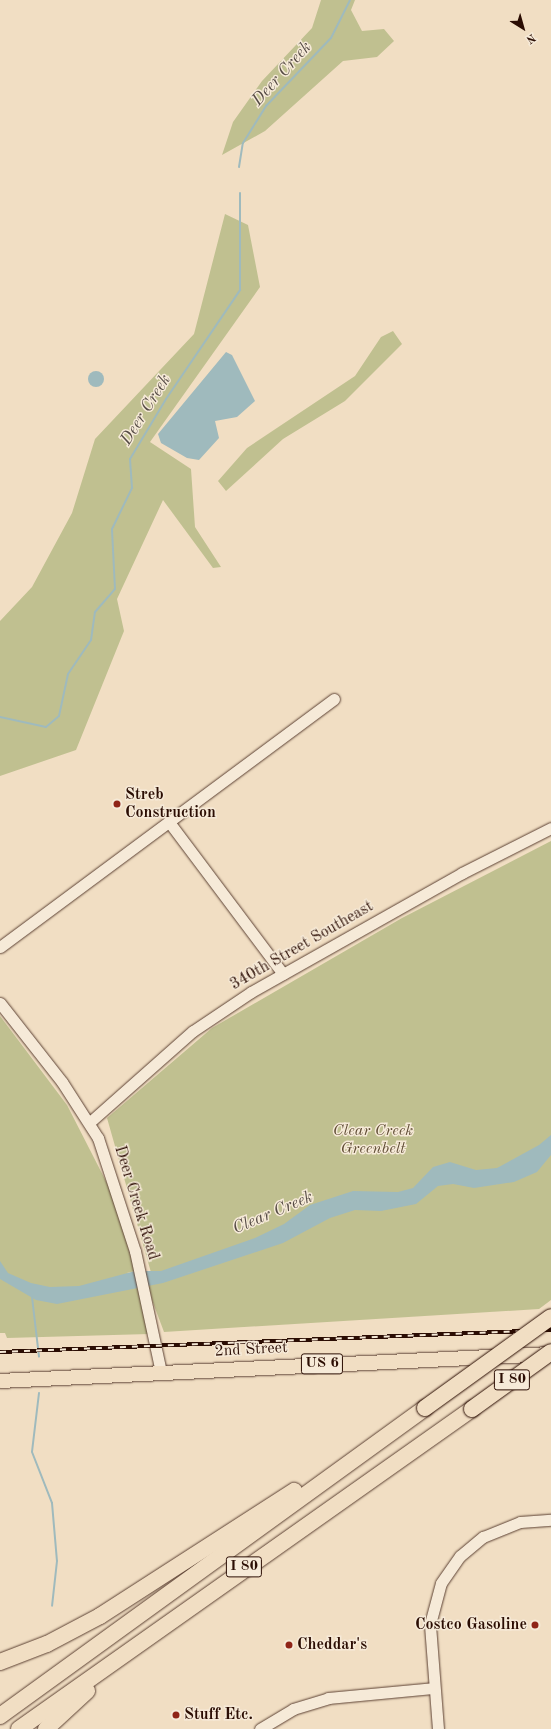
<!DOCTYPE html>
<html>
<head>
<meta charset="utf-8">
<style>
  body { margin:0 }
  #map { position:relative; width:551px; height:1729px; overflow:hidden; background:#f1dec3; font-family:"Old Standard TT",serif }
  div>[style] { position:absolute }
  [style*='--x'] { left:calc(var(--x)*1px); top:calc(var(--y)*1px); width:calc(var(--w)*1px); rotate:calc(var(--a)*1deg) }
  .green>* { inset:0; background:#c0c090 }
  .water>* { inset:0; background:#9fbabd }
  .round { border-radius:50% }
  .stream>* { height:2px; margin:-1px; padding:0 1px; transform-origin:1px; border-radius:1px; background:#9fbabd }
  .roads { filter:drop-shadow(0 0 1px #5c4133) drop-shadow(0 0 1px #5c4133) }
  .minor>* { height:11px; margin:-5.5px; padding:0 5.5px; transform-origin:5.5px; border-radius:5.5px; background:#f6ead8 }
  .major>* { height:14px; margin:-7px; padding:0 7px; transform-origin:7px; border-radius:7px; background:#f1dec3 }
  .highway>* { height:16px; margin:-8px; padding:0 8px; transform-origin:8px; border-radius:8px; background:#f1dec3 }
  .rail>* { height:3.5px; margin-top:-1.75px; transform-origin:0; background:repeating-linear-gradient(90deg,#f6ead8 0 6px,#2b0d03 0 12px); box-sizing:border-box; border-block:1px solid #2b0d03 }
  .bridges { filter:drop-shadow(0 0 1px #2b0d03) drop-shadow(0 0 1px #2b0d03) }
  .highway-bridge>* { height:16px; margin:-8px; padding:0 8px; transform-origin:8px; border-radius:8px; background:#f1dec3 }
  .dots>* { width:11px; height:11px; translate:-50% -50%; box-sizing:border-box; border:2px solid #f6ead8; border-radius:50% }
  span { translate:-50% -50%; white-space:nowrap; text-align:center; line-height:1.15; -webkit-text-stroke:3px #f6ead8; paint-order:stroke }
  .shield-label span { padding:1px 3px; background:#f6ead8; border:1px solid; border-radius:3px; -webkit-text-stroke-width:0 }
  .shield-label { font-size:15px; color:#2b0d03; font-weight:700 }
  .poi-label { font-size:16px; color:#2b0d03; font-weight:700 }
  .left { translate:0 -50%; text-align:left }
  .right { translate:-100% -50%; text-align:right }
  .street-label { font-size:16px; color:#2b0d03 }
  .park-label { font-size:16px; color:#5f4c34; font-style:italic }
  .water-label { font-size:17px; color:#544a44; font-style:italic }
  .north { position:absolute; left:503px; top:8px; width:40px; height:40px; -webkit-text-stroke:3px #f6ead8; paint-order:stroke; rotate:143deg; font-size:11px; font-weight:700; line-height:16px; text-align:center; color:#2b0d03 }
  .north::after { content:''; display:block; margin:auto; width:14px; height:18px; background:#2b0d03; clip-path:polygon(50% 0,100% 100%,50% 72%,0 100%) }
</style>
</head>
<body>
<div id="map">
  <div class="green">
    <div style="clip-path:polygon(321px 0,355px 0,351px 10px,362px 31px,384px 29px,394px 41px,377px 57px,343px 61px,265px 131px,222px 155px,233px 122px,262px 81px,312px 28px)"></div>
    <div style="clip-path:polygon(225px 214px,248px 225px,260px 287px,150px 442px,191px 469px,195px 527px,221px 567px,213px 568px,163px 500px,117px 599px,124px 631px,76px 750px,0 776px,0 621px,32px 587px,72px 513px,95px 439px,194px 334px)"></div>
    <div style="clip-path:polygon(393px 331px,402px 344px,345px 401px,283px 439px,226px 491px,218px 481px,247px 448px,355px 376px,381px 337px)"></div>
    <div style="clip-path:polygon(551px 841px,551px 1300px,539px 1309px,164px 1332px,152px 1300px,148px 1284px,154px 1283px,107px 1118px,212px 1028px,402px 918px)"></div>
    <div style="clip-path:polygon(0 1016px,67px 1105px,113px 1195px,135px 1271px,127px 1273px,138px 1285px,149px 1334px,7px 1338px,5px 1333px,0 1333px)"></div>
  </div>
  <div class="water">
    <div style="clip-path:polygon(226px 352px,232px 355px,255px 401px,237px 417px,215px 421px,219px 438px,199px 460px,187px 458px,161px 443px,158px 434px)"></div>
    <div class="round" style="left:88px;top:371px;width:16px;height:16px"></div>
    <div style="clip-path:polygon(551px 1135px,551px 1155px,537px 1172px,514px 1182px,474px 1188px,453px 1184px,438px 1186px,416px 1204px,381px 1211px,355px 1210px,330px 1218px,283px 1243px,163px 1283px,57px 1304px,36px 1300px,0 1279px,0 1261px,8px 1273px,31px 1283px,50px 1287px,79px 1286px,135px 1271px,161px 1271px,255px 1238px,284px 1224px,310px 1205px,353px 1191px,398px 1192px,413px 1188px,433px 1167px,450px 1162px,476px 1170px,497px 1168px,539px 1145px)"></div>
  </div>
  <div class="stream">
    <div style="--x:239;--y:167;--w:24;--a:-81"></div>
    <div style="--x:243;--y:143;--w:44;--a:-58.1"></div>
    <div style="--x:266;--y:106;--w:94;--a:-46.3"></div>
    <div style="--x:331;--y:38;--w:42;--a:-63.4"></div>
    <div style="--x:0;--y:717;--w:47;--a:12.3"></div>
    <div style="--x:46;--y:727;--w:17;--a:-40"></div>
    <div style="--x:59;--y:716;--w:43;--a:-77.9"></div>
    <div style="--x:68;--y:674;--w:41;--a:-55.9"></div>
    <div style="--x:91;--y:640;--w:28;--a:-82"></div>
    <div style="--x:95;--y:612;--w:30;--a:-49"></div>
    <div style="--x:115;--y:589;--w:60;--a:-92.9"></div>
    <div style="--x:112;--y:529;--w:46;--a:-64"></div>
    <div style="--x:132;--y:488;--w:29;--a:-94"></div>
    <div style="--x:130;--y:459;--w:70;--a:-59"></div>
    <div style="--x:166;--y:399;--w:132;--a:-55.8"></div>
    <div style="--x:240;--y:290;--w:97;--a:-90"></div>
    <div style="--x:32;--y:1297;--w:60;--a:83.3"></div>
    <div style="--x:39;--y:1393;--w:59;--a:96.8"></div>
    <div style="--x:32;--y:1452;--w:55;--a:68.6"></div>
    <div style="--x:52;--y:1503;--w:58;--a:85.1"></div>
    <div style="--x:57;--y:1561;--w:45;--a:96.3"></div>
  </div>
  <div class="roads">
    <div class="minor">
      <div style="--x:169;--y:822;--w:190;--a:53.1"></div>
      <div style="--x:0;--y:947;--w:416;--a:-36.6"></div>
      <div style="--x:0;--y:1003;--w:100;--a:51.9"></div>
      <div style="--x:62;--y:1082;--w:67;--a:57.3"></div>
      <div style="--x:98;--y:1138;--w:119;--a:71.9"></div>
      <div style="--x:135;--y:1251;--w:124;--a:77.9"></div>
      <div style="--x:90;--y:1122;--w:137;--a:-41.5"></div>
      <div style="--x:193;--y:1031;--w:70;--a:-33.9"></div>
      <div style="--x:251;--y:992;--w:242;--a:-29.4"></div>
      <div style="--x:462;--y:873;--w:100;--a:-26.8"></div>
      <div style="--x:260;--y:1729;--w:39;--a:-31"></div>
      <div style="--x:293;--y:1709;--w:37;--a:-17"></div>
      <div style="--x:328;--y:1698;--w:105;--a:-5.4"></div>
      <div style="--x:438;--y:1729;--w:105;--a:-94.4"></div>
      <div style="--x:430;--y:1624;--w:42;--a:-75"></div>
      <div style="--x:441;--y:1583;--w:33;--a:-55"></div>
      <div style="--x:460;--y:1556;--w:30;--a:-40"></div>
      <div style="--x:483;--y:1537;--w:40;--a:-22"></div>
      <div style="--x:520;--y:1522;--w:31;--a:-4"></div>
    </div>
    <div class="major">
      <div style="--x:0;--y:1381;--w:552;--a:-2.81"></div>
    </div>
    <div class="highway">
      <div style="--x:0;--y:1662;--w:50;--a:-21"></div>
      <div style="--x:47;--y:1644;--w:60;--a:-27.8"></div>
      <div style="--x:100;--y:1616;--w:231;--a:-32.8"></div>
      <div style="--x:0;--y:1716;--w:525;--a:-35.93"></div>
      <div style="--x:19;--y:1729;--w:555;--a:-35.24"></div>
      <div style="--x:46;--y:1729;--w:56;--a:-42.8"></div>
    </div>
  </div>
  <div class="rail">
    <div style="--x:0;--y:1352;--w:551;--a:-2.29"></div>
  </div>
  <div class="bridges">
    <div class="highway-bridge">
      <div style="--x:425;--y:1408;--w:155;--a:-35.8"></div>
      <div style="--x:472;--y:1409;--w:97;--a:-35.8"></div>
    </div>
  </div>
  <div class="dots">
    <div style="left:117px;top:804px;background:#8f2418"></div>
    <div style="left:535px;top:1625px;background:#8f2418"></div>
    <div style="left:289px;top:1645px;background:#8f2418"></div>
    <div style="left:176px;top:1715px;background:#8f2418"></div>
  </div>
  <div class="shield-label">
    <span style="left:322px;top:1364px">US 6</span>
    <span style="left:512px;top:1380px">I 80</span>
    <span style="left:244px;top:1567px">I 80</span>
  </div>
  <div class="poi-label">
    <span class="left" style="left:125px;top:804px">Streb<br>Construction</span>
    <span class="right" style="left:527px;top:1625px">Costco Gasoline</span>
    <span class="left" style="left:297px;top:1645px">Cheddar's</span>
    <span class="left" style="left:184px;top:1715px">Stuff Etc.</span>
  </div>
  <div class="street-label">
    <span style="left:302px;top:946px;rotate:-30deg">340th Street Southeast</span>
    <span style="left:136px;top:1203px;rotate:73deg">Deer Creek Road</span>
    <span style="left:251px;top:1350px;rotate:-3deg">2nd Street</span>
  </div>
  <div class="park-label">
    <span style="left:373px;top:1140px">Clear Creek<br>Greenbelt</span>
  </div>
  <div class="water-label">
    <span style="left:282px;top:74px;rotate:-48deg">Deer Creek</span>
    <span style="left:146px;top:410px;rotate:-58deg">Deer Creek</span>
    <span style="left:273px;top:1213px;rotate:-23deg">Clear Creek</span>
  </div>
  <div class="north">N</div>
</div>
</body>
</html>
